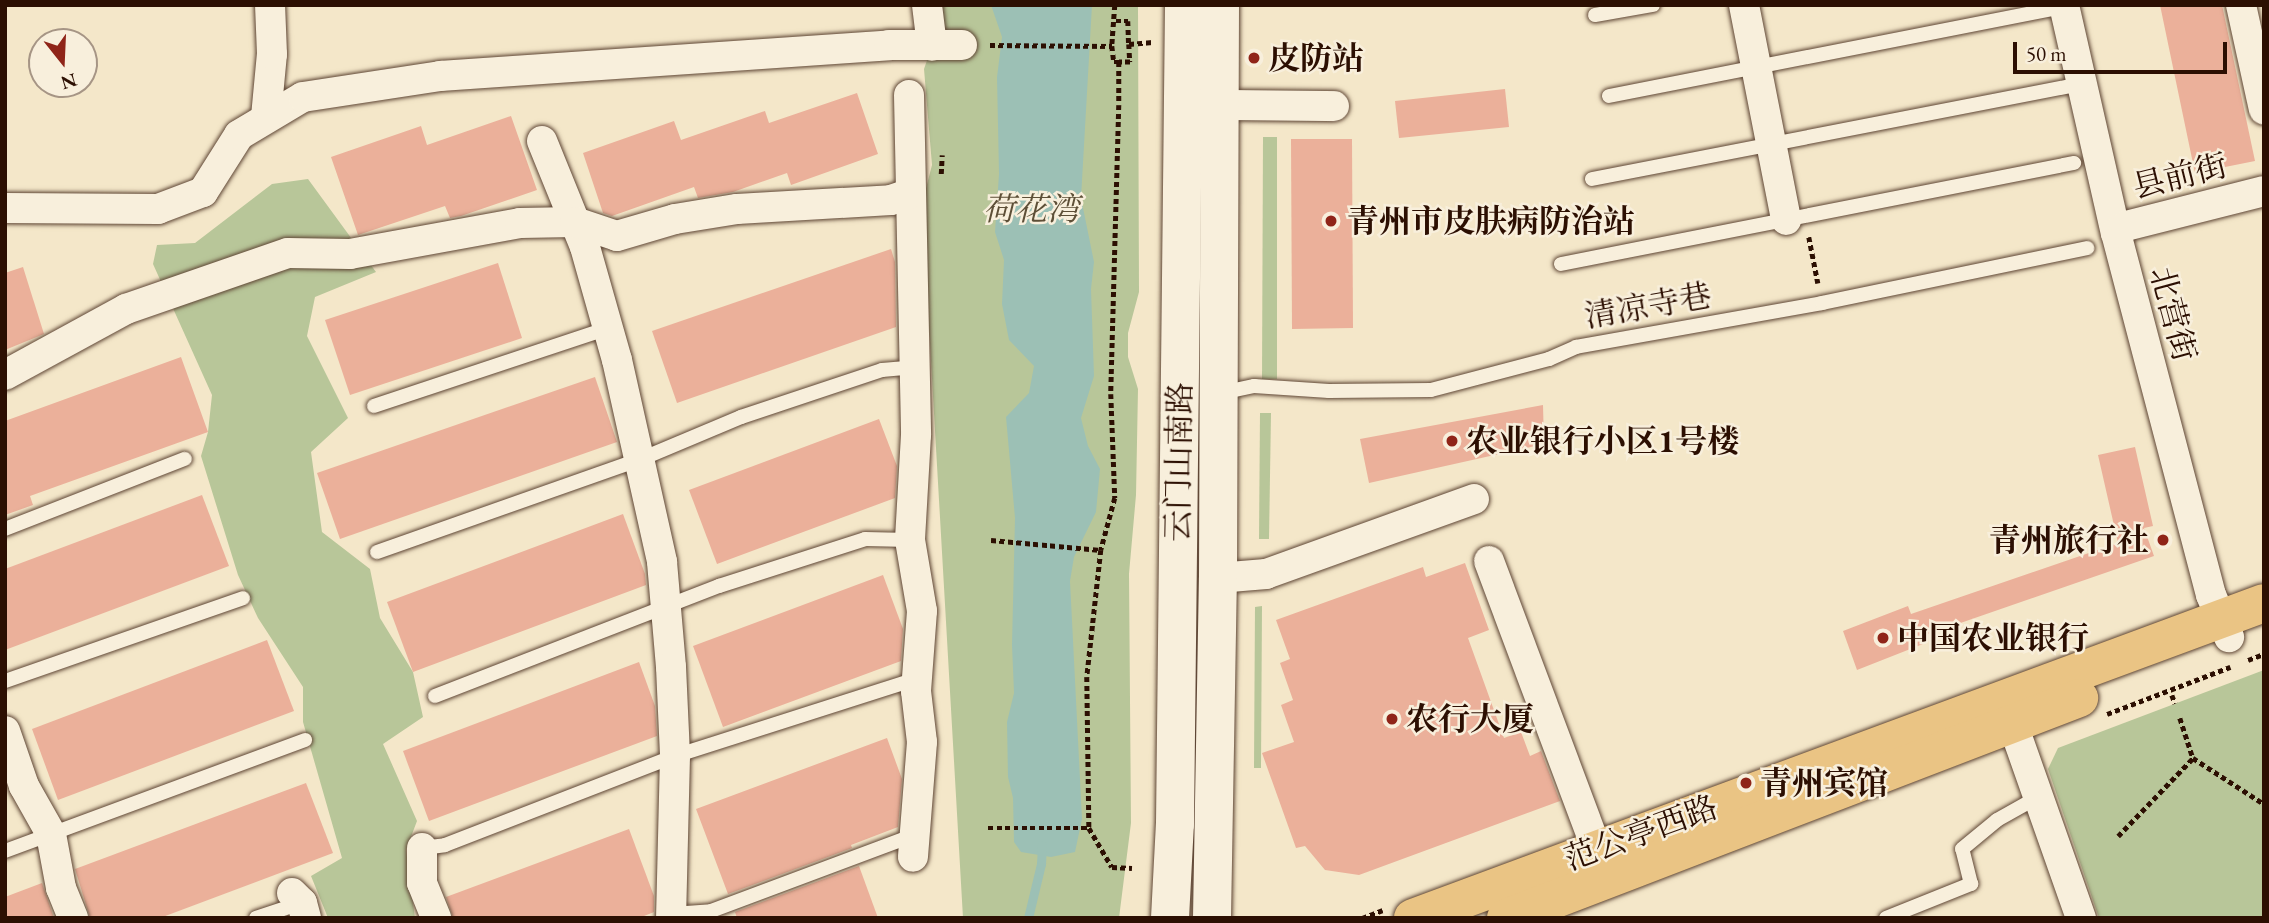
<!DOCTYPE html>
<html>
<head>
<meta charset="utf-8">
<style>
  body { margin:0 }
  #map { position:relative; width:2269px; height:923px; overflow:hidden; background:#f4e7c9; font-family:"EB Garamond","Noto Serif SC",serif }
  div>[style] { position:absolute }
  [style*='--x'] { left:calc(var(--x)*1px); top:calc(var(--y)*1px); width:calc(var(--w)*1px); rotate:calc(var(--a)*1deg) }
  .green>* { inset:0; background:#b8c699 }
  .water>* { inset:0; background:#9cc0b5 }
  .stream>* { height:9px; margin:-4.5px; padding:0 4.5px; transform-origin:4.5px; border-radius:4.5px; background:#9cc0b5 }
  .building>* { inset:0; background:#ebb09a }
  .path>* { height:4.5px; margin-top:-2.25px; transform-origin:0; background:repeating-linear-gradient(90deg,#2c0f02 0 5px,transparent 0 8.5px) }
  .roads { filter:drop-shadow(0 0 2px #5e4534) drop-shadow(0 0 2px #5e4534) }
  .service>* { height:14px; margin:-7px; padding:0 7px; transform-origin:7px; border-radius:7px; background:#f8efdc }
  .minor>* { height:30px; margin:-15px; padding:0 15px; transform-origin:15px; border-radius:15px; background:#f8efdc }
  .secondary>* { height:38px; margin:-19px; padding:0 19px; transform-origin:19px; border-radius:19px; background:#f8efdc }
  .primary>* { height:38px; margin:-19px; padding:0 19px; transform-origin:19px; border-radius:19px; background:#eac484 }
  .dots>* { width:19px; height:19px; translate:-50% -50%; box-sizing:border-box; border:4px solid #f8efdc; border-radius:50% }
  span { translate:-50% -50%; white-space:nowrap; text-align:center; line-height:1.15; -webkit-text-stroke:5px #f8efdc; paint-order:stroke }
  .poi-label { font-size:32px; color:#2c0f02; font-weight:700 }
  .left { translate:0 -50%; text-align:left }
  .right { translate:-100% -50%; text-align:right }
  .street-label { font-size:32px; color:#2c0f02 }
  .park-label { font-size:32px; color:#5d4f37; font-style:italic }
  .frame { position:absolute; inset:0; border:7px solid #2c0f02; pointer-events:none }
  .north { position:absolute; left:28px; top:28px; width:70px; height:70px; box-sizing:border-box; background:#f8efdc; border:2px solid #a69585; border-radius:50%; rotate:162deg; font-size:19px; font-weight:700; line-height:28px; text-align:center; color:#2c0f02 }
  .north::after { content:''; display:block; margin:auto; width:24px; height:32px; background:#8f2418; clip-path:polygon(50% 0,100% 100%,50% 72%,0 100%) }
  .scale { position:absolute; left:2013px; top:42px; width:214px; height:32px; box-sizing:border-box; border:4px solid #2c0f02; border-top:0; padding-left:9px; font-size:21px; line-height:24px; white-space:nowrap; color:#2c0f02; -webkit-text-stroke:5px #f8efdc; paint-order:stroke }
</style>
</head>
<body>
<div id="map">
  <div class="green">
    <div style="clip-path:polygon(935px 5px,1138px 5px,1139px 292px,1128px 333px,1128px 357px,1138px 389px,1136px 495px,1129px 574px,1131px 823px,1119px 918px,963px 918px,922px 204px,932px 165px,924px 69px,932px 46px)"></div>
    <div style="clip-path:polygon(1263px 137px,1277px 137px,1277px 379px,1262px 379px)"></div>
    <div style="clip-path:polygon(308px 179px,376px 272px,315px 297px,307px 336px,348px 418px,311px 452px,322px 532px,370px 569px,380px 618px,413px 672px,423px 717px,383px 744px,417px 821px,406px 850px,415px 918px,328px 918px,311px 876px,342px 858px,303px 722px,303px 687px,258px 618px,238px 575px,201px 456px,208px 432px,212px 395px,153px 264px,157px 245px,195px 243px,272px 184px)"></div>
    <div style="clip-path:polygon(1260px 413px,1271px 413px,1269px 539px,1259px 539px)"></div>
    <div style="clip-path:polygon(1262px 606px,1261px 768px,1254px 768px,1255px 607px)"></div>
    <div style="clip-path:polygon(2264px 670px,2264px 918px,2099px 918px,2048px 769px,2058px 748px)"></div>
  </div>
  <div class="water">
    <div style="clip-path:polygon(991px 5px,1092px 5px,1081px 198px,1094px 262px,1091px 289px,1094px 376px,1081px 418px,1088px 446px,1100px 469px,1096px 512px,1074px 557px,1070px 581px,1082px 819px,1075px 852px,1051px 857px,1021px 852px,1014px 842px,1013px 798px,1008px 777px,1007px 722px,1014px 693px,1012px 645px,1015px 518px,1006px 417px,1029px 393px,1034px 366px,1009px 340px,1002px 304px,1004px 260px,995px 232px,999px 174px,997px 77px,1002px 37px)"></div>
  </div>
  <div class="stream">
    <div style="--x:1028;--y:918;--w:56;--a:-76.5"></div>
    <div style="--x:1041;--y:864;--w:19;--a:-87"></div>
  </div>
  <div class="building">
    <div style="clip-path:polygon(2160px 5px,2222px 5px,2255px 161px,2195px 173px)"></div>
    <div style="clip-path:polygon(1505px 89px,1509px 127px,1399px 138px,1395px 101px)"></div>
    <div style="clip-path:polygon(857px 93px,878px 154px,791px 185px,787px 173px,733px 192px,698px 198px,694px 187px,612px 216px,603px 213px,583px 153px,674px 121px,681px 140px,765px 111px,769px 123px)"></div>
    <div style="clip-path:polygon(511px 116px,537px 190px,461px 216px,450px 218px,445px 206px,358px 235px,331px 157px,421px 126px,427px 145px)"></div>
    <div style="clip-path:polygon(1291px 139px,1352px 139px,1353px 328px,1292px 329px)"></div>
    <div style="clip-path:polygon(891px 249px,895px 262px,896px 327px,677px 403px,652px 331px)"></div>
    <div style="clip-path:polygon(498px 263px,522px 338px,350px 395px,325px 320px)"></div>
    <div style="clip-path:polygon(23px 267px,44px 334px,5px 350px,5px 273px)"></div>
    <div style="clip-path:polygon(181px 357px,208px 432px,30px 496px,33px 505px,5px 515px,5px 421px)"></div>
    <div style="clip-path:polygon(595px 377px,617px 442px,340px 539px,317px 473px)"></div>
    <div style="clip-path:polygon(1543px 405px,1544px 444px,1369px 483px,1360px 439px)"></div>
    <div style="clip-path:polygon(879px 419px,897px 466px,895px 498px,717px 564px,689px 490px)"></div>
    <div style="clip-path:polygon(2135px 447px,2153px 526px,2144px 528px,2154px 556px,1920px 637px,1923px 644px,1857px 670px,1843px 631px,1908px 606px,1911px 614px,2118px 543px,2098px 455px)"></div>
    <div style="clip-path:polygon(202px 495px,229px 566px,5px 650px,5px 569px)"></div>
    <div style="clip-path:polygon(623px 514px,645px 574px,646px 585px,413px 672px,387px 602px)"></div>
    <div style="clip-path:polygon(1465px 563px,1489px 630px,1468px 638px,1504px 738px,1521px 732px,1530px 756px,1541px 751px,1560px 801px,1359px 875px,1325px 870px,1305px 846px,1296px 848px,1262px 753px,1294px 742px,1281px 705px,1293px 700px,1280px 663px,1290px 659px,1276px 620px,1423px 567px,1426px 577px)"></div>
    <div style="clip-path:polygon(883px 575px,903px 629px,901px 661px,723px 727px,693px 646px)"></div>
    <div style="clip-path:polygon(267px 640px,294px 711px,58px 800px,32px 729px)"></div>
    <div style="clip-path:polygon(639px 662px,655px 706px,657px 736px,429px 821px,403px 751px)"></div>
    <div style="clip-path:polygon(887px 738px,902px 779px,898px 827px,851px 845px,852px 848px,728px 894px,696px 809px)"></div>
    <div style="clip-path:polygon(306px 783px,333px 853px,160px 918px,90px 918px,75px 869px)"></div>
    <div style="clip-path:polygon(629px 829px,654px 896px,654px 912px,639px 918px,453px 918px,446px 897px)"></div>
    <div style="clip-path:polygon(859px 866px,878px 918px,737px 918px,735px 912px)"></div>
    <div style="clip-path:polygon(42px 883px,54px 918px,5px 918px,5px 897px)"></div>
  </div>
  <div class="path">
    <div style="--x:1115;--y:5;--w:41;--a:94.2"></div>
    <div style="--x:1112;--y:46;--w:16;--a:83"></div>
    <div style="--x:1114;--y:62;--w:5;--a:0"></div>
    <div style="--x:1119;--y:62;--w:43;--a:90"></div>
    <div style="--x:1119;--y:105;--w:289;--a:91.6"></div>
    <div style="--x:1111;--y:394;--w:104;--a:87.8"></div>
    <div style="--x:1115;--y:498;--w:54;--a:105.1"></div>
    <div style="--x:1101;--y:550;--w:128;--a:96.3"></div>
    <div style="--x:1087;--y:677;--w:151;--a:89.2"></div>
    <div style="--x:1089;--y:828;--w:45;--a:59.5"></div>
    <div style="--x:1112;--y:867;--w:20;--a:3"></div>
    <div style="--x:1116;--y:21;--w:12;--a:0"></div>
    <div style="--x:1128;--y:21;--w:23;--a:88"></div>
    <div style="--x:1129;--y:44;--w:18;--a:87"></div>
    <div style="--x:1130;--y:62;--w:11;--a:180"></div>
    <div style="--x:1129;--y:44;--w:24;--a:-5"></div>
    <div style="--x:990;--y:45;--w:122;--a:0.5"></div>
    <div style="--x:941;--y:174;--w:19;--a:-87"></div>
    <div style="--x:1809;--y:237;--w:47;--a:78.9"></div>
    <div style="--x:991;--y:540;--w:110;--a:5.2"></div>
    <div style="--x:2248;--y:660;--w:17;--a:-21"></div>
    <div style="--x:2172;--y:695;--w:9;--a:69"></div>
    <div style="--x:2107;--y:714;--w:132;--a:-20.9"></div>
    <div style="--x:2180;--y:718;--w:42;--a:72"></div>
    <div style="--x:2193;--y:758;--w:85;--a:32.9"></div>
    <div style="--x:988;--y:828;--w:101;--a:0"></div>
    <div style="--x:2118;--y:836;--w:108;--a:-46.1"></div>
    <div style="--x:1362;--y:918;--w:22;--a:-21"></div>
  </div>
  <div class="roads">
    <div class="service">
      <div style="--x:1595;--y:15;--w:59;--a:-9.8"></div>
      <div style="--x:1609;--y:96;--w:464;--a:-11.1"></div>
      <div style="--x:1592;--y:179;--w:498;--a:-11"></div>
      <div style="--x:1561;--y:264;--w:523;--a:-11.14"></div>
      <div style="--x:1221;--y:393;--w:34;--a:-12"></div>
      <div style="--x:1254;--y:386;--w:75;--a:3.8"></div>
      <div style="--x:1329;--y:391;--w:102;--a:-0.6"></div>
      <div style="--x:1431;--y:390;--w:122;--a:-14.7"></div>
      <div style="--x:1549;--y:359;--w:30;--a:-24"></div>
      <div style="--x:1576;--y:347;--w:250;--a:-10.1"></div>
      <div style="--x:1822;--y:303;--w:271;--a:-11.7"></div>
      <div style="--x:374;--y:406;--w:247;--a:-18.4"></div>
      <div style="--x:5;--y:529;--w:193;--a:-21.3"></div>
      <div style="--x:377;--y:552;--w:280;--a:-19.4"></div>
      <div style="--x:641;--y:459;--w:108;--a:-22.8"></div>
      <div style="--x:741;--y:417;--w:149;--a:-18.4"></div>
      <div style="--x:882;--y:370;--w:33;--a:-5"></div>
      <div style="--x:5;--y:681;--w:252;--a:-19.2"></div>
      <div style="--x:435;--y:696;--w:305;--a:-21.2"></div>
      <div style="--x:719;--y:586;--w:153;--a:-17.8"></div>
      <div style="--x:865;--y:539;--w:45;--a:1.3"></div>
      <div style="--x:422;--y:848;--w:23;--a:-7"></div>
      <div style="--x:445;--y:845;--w:247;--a:-21.2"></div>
      <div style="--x:675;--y:756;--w:253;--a:-17.7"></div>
      <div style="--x:5;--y:851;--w:320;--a:-20.3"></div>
      <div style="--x:672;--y:914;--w:39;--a:-4"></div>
      <div style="--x:711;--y:911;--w:217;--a:-20.5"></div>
      <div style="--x:256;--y:918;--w:47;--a:-18.4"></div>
      <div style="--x:1886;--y:918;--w:92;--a:-21.8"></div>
      <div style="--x:1971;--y:884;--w:36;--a:-104"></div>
      <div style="--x:1962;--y:849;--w:45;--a:-39.6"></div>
      <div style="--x:1997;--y:820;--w:47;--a:-29.3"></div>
    </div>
    <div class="minor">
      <div style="--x:927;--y:5;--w:41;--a:83"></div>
      <div style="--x:1744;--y:5;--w:219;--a:78.9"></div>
      <div style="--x:2064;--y:5;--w:234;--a:77.2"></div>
      <div style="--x:2116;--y:233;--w:374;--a:75.3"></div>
      <div style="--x:2211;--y:595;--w:46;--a:66.8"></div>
      <div style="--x:2241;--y:5;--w:107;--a:77.6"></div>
      <div style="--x:909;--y:95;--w:340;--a:88.8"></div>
      <div style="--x:916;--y:435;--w:105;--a:93.3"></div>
      <div style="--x:910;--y:540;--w:72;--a:80.4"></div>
      <div style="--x:922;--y:611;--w:80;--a:94.3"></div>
      <div style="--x:916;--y:691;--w:51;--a:83.3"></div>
      <div style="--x:922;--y:742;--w:115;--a:94.5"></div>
      <div style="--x:1220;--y:105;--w:114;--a:0.5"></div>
      <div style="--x:266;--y:117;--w:63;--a:-84.6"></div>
      <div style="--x:272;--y:54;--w:49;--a:-92.3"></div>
      <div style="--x:542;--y:141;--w:114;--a:67.9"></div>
      <div style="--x:585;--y:247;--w:117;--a:74.2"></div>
      <div style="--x:617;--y:360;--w:207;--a:77.4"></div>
      <div style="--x:662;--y:562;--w:105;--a:85.1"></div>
      <div style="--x:671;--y:667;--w:89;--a:87.4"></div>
      <div style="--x:675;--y:756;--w:162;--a:91.4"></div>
      <div style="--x:5;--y:208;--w:153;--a:0.4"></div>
      <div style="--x:158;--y:209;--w:48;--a:-20.7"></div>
      <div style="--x:203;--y:192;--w:67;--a:-57.7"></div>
      <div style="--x:239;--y:135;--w:74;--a:-30.7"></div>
      <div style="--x:303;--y:97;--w:139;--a:-8.7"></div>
      <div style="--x:440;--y:76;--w:450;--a:-3.9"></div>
      <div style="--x:889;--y:45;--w:73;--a:0"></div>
      <div style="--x:2116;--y:233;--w:12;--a:-35"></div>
      <div style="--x:2126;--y:226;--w:142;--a:-14.2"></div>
      <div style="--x:5;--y:375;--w:138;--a:-28.6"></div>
      <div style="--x:126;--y:309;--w:171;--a:-19.1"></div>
      <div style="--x:288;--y:253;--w:62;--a:0.9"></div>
      <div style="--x:350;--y:254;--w:173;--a:-10.3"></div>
      <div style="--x:520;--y:223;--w:55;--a:-1"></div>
      <div style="--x:575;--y:222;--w:44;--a:18.4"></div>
      <div style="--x:617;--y:236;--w:60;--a:-16.3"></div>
      <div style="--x:675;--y:219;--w:63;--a:-9.2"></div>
      <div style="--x:737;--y:209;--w:154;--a:-3.3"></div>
      <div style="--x:891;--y:200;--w:21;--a:-19"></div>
      <div style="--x:1489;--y:561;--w:309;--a:69.5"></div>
      <div style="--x:1218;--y:578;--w:48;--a:-4.8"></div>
      <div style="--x:1266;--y:574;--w:221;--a:-19.8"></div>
      <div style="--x:2013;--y:725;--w:205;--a:70.6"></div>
      <div style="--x:5;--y:731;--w:58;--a:70.9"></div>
      <div style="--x:24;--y:786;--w:55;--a:60.6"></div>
      <div style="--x:51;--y:834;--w:55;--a:79.5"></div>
      <div style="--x:61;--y:888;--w:32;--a:68"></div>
      <div style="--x:422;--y:848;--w:35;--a:90"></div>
      <div style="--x:422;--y:883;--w:38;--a:68"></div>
      <div style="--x:292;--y:893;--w:14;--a:45"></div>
      <div style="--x:302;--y:903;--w:16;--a:75"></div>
    </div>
    <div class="secondary">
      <div style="--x:1170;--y:918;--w:94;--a:-87"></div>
      <div style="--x:1175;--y:824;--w:819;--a:-89.37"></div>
      <div style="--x:1212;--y:918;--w:340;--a:-89"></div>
      <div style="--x:1218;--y:578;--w:573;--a:-89.8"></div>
    </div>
    <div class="primary">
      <div style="--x:1413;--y:918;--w:907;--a:-20.31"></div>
      <div style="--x:1506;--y:918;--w:614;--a:-21"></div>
    </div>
  </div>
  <div class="dots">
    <div style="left:1254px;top:58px;background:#8f2418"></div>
    <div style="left:1331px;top:221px;background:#8f2418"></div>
    <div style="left:1452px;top:441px;background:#8f2418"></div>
    <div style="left:2163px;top:540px;background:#8f2418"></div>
    <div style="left:1883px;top:638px;background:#8f2418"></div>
    <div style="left:1392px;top:719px;background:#8f2418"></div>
    <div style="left:1746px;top:783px;background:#8f2418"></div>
  </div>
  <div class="poi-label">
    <span class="left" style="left:1268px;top:58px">皮防站</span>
    <span class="left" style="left:1347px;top:221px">青州市皮肤病防治站</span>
    <span class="left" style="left:1466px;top:441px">农业银行小区1号楼</span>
    <span class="right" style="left:2149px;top:540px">青州旅行社</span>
    <span class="left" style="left:1897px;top:638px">中国农业银行</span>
    <span class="left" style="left:1406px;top:719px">农行大厦</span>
    <span class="left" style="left:1760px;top:783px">青州宾馆</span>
  </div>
  <div class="street-label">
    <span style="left:2180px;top:176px;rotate:-14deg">县前街</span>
    <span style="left:1648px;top:306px;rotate:-10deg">清凉寺巷</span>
    <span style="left:2173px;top:314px;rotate:75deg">北营街</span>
    <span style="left:1179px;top:462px;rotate:-89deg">云门山南路</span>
    <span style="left:1641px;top:833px;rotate:-20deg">范公亭西路</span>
  </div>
  <div class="park-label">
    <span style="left:1031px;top:209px">荷花湾</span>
  </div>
  <div class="frame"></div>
  <div class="north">N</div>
  <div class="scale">50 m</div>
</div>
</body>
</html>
